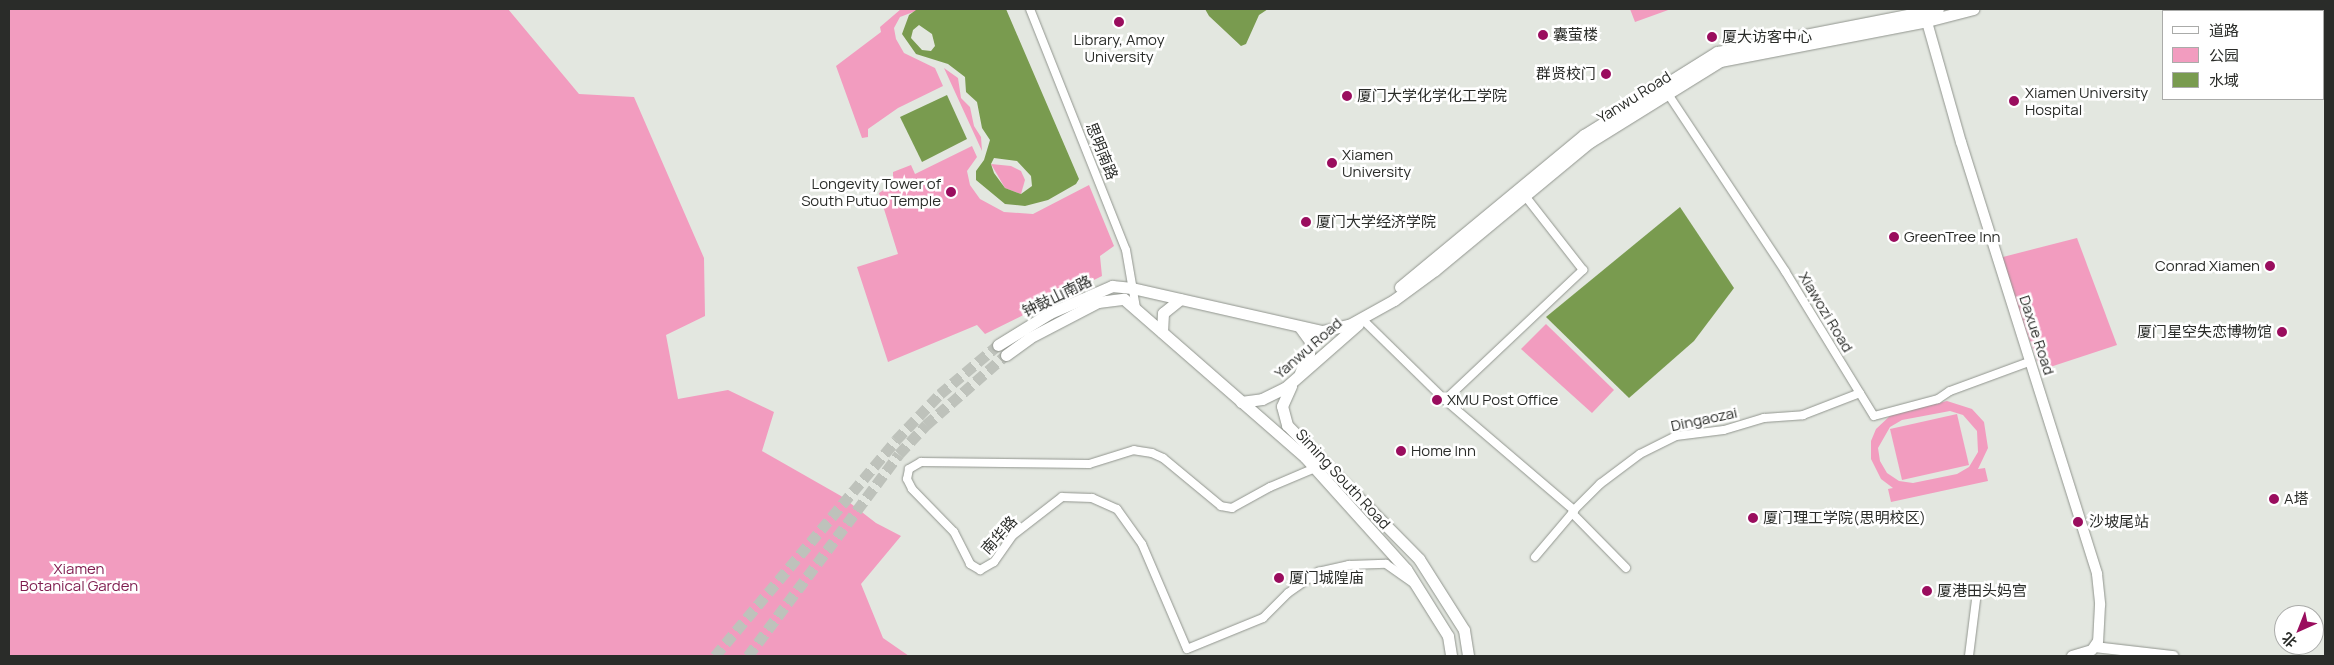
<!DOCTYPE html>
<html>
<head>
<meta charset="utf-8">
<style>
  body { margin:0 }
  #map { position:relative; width:2334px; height:665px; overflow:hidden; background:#e3e7e0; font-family:Manrope,"Noto Sans SC",sans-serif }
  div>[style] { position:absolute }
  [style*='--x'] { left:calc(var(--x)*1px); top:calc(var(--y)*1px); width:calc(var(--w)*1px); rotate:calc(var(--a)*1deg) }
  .green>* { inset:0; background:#f29cbf }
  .water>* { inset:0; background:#799b4f }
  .secondary-tunnel>* { height:11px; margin-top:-5.5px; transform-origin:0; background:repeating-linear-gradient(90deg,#bec2bb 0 11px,transparent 0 16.5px) }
  .roads { filter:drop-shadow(0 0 1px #91958e) drop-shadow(0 0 1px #91958e) }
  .minor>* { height:8px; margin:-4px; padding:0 4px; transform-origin:4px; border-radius:4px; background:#fff }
  .tertiary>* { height:10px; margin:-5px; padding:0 5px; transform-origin:5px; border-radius:5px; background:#fff }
  .secondary>* { height:11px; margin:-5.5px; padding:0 5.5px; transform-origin:5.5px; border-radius:5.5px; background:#fff }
  .dots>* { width:14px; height:14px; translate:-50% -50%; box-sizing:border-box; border:2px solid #fff; border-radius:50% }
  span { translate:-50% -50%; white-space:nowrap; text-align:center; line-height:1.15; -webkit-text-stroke:5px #fff; paint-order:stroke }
  .poi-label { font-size:15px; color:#2a2c29 }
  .left { translate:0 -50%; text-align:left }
  .right { translate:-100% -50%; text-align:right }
  .street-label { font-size:15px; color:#2a2c29 }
  .park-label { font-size:15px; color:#7e1b4e }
  .frame { position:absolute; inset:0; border:10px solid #2a2c29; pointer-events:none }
  .legend { position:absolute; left:2162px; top:10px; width:162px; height:90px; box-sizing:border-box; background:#fff; border:1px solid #aaaba9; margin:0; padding:6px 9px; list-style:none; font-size:15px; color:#2a2c29 }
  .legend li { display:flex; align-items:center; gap:10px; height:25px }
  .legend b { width:25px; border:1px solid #aaaba9 }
  .north { position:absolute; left:2274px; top:605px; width:50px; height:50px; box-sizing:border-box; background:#fff; border:1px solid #aaaba9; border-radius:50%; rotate:224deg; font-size:14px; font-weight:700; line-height:20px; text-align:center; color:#2a2c29 }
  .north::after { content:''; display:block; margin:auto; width:18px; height:22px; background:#9a0d5e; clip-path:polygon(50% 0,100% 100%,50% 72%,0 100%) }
</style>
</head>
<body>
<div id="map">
  <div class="green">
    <div style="clip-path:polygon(9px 9px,508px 9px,579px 94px,634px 97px,704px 258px,705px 316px,666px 335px,678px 399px,728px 390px,774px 412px,762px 451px,841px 496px,876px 523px,901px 536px,861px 584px,883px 638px,909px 656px,9px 656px)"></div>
    <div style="clip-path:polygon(901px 9px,921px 9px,900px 17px,894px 28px,896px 39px,904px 53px,935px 68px,943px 86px,898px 108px,868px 129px,868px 137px,862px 138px,836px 66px,881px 32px,880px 27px)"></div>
    <div style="clip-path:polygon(1630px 9px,1671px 9px,1635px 22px)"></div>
    <div style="clip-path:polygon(944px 68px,958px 78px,961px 98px,970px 107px,974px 126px,981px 137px,982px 151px)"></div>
    <div style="clip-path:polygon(972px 146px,977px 157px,967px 171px,970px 185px,980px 199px,1004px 212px,1033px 214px,1089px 185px,1114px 246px,1100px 256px,1102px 276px,985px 334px,977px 325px,888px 362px,857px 267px,898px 254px,879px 193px,893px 184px,893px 172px,911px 165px,915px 174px)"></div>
    <div style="clip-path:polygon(991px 164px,1011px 166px,1021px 171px,1025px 180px,1021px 194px,1005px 188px)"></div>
    <div style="clip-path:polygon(2077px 238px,2117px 345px,2041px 370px,1999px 258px)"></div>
    <div style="clip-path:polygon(1546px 324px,1614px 390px,1592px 413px,1521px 349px)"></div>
    <div style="clip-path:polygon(evenodd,1947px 401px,1972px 409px,1984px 422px,1988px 448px,1978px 469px,1985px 468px,1988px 481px,1891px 502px,1888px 489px,1893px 488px,1881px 479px,1871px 459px,1871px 441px,1876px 429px,1892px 414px,1947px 401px,1950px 411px,1963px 415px,1977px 431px,1978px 452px,1969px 467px,1957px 474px,1913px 483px,1899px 481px,1887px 473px,1880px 461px,1878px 448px,1890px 427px,1902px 420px,1950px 411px)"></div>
    <div style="clip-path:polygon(1957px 414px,1969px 465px,1902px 480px,1890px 429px)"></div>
  </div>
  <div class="water">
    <div style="clip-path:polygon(evenodd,1006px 9px,1079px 179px,1076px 184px,1048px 200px,1025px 206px,1005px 204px,976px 180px,976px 171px,984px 160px,990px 140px,982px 128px,977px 102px,966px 92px,965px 77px,948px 64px,916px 54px,902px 34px,909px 15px,916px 10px,1006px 9px,919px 25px,932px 34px,935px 46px,931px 51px,922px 50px,911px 38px,913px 30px,919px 25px,1006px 9px,994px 158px,1017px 161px,1031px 176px,1032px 186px,1021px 194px,1005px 188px,994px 173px,991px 164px,994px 158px)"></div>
    <div style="clip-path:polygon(1205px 9px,1268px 9px,1259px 15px,1246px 44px,1241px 46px,1209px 16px)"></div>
    <div style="clip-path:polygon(947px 95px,967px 139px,922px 162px,900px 117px)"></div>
    <div style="clip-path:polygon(1680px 207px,1734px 288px,1694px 341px,1629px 398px,1546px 317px)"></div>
  </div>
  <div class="secondary-tunnel">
    <div style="--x:715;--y:656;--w:282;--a:-50"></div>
    <div style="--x:896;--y:440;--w:64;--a:-46.3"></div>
    <div style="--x:940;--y:394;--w:76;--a:-40.2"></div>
    <div style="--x:748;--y:656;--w:252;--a:-53.2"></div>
    <div style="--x:899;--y:454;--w:40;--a:-47"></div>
    <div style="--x:926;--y:425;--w:106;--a:-41.2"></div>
  </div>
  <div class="roads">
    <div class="minor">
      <div style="--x:1030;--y:9;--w:259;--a:68.3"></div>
      <div style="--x:1126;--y:250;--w:59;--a:80.2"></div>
      <div style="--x:1666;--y:91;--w:216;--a:56.5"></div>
      <div style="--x:1785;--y:271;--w:170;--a:58.5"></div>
      <div style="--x:1874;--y:416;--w:66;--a:-14.9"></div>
      <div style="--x:1938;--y:399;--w:14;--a:-34"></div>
      <div style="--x:1950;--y:391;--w:84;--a:-20.2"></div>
      <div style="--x:1363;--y:320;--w:115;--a:44.3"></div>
      <div style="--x:1445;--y:400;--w:170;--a:40.5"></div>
      <div style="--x:1574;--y:510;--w:37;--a:-45"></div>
      <div style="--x:1600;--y:484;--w:50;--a:-36.9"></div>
      <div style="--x:1640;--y:454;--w:40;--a:-26.6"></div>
      <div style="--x:1676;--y:436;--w:48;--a:-7.1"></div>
      <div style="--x:1724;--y:430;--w:42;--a:-16.7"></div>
      <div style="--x:1764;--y:418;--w:39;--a:-4"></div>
      <div style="--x:1803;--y:415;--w:61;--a:-21.1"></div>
      <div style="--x:1445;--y:400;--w:190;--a:-43.3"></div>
      <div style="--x:1583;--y:270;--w:99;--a:-128"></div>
      <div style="--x:1315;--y:468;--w:49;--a:157.1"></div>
      <div style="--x:1270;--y:487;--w:43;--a:151.1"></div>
      <div style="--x:1232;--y:508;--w:11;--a:-170"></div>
      <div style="--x:1221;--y:506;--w:75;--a:-140.4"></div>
      <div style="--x:1163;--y:458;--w:12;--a:-156"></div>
      <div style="--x:1152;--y:453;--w:18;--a:-171"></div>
      <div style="--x:1134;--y:450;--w:47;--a:162.7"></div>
      <div style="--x:1089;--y:464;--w:168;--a:-179.3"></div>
      <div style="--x:921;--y:462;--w:14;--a:150"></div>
      <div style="--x:909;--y:469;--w:10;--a:101"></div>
      <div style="--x:907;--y:479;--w:11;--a:63"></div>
      <div style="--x:912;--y:489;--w:60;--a:45.7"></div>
      <div style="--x:954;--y:532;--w:36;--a:63"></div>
      <div style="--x:970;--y:564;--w:12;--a:31"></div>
      <div style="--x:980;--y:570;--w:16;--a:-30"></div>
      <div style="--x:994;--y:562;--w:33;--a:-55"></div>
      <div style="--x:1013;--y:535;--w:62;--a:-37.8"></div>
      <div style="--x:1062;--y:497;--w:30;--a:2"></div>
      <div style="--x:1092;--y:498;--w:27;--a:24"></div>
      <div style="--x:1117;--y:509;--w:43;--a:54.5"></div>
      <div style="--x:1142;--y:544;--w:114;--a:66.8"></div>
      <div style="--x:1187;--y:649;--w:82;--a:-22.2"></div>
      <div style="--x:1263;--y:618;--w:35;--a:-45"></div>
      <div style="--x:1288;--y:593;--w:37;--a:-35"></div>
      <div style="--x:1318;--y:572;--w:32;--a:-13"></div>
      <div style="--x:1349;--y:565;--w:37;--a:-2"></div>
      <div style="--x:1386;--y:564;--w:33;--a:35"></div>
      <div style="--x:1572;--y:513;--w:77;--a:45.5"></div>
      <div style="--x:1535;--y:557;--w:60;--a:-49.7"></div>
      <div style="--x:1969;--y:656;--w:64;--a:-82.9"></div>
    </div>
    <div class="tertiary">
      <div style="--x:1925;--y:15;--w:132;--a:74.2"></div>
      <div style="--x:1961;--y:142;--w:453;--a:72.5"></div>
      <div style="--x:2097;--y:574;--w:31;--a:84"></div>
      <div style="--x:2100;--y:605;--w:36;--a:93"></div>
      <div style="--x:2098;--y:641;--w:11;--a:124"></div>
      <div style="--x:2092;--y:650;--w:21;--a:163"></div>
      <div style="--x:2095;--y:647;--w:79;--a:6.6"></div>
    </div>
    <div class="secondary">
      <div style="--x:1400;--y:287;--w:239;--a:-39.6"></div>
      <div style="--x:1584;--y:135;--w:157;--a:-32"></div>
      <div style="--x:1717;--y:52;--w:225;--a:-11"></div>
      <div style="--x:1162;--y:332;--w:19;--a:-87"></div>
      <div style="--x:1163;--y:313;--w:22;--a:-39"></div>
      <div style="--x:998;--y:345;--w:61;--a:-31.6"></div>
      <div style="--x:1050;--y:313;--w:68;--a:-23.5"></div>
      <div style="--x:1112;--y:286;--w:20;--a:6"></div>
      <div style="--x:1132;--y:288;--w:195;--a:12.8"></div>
      <div style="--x:1322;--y:331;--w:28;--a:-13"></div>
      <div style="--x:1349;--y:325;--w:51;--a:-29.1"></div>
      <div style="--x:1394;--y:300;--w:51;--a:-36.2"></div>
      <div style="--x:1435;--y:270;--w:201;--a:-39.6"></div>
      <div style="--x:1590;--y:142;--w:153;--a:-31.9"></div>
      <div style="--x:1720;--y:61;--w:211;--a:-10.9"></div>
      <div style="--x:1927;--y:21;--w:48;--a:-14.6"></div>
      <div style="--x:1006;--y:355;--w:29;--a:-36"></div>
      <div style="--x:1029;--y:338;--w:78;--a:-27.6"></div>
      <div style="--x:1098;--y:302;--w:26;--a:-7"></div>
      <div style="--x:1124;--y:299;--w:240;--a:41.1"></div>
      <div style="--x:1305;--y:457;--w:151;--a:48"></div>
      <div style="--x:1406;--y:569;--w:79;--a:57.9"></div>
      <div style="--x:1448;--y:636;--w:20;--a:81"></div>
      <div style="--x:1300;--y:373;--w:22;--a:-66"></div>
      <div style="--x:1309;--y:353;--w:12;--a:-85"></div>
      <div style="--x:1310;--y:341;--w:17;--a:-126"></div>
      <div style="--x:1291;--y:386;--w:22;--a:114"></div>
      <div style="--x:1282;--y:406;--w:20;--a:75"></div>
      <div style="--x:1287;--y:425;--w:188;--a:45.4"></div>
      <div style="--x:1419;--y:559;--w:84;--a:57.6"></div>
      <div style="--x:1464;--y:630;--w:26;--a:81"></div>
      <div style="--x:1241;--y:402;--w:21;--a:-8"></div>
      <div style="--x:1262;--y:399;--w:25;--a:-26"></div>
      <div style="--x:1285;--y:388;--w:97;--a:-41.2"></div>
    </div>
  </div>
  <div class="dots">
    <div style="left:1119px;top:22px;background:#9a0d5e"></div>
    <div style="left:1543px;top:35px;background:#9a0d5e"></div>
    <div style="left:1712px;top:37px;background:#9a0d5e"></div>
    <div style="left:1606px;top:74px;background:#9a0d5e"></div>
    <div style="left:1347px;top:96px;background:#9a0d5e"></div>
    <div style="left:2014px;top:101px;background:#9a0d5e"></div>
    <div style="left:1332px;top:163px;background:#9a0d5e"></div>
    <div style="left:951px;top:192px;background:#9a0d5e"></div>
    <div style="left:1306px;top:222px;background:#9a0d5e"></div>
    <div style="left:1894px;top:237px;background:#9a0d5e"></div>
    <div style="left:2270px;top:266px;background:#9a0d5e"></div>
    <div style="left:2282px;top:332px;background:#9a0d5e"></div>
    <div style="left:1437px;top:400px;background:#9a0d5e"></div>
    <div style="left:1401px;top:451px;background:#9a0d5e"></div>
    <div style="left:2274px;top:499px;background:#9a0d5e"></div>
    <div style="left:1753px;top:518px;background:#9a0d5e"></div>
    <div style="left:2078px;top:522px;background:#9a0d5e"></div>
    <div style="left:1279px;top:578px;background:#9a0d5e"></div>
    <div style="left:1927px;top:591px;background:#9a0d5e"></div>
  </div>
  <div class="poi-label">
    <span class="left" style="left:1553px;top:35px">囊萤楼</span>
    <span class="left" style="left:1722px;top:37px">厦大访客中心</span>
    <span style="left:1119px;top:48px">Library, Amoy<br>University</span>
    <span class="right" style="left:1596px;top:74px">群贤校门</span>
    <span class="left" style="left:2025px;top:101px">Xiamen University<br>Hospital</span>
    <span class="left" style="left:1357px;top:96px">厦门大学化学化工学院</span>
    <span class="left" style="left:1342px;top:163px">Xiamen<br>University</span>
    <span class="right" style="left:941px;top:192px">Longevity Tower of<br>South Putuo Temple</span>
    <span class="left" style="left:1316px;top:222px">厦门大学经济学院</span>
    <span class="left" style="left:1904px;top:237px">GreenTree Inn</span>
    <span class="right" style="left:2260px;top:266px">Conrad Xiamen</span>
    <span class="right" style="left:2272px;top:332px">厦门星空失恋博物馆</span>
    <span class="left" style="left:1447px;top:400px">XMU Post Office</span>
    <span class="left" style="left:1411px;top:451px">Home Inn</span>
    <span class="left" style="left:2284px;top:499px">A塔</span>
    <span class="left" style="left:1763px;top:518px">厦门理工学院(思明校区)</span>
    <span class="left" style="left:2089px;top:522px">沙坡尾站</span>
    <span class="left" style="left:1289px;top:578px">厦门城隍庙</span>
    <span class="left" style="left:1937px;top:591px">厦港田头妈宫</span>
  </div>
  <div class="street-label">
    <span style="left:1634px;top:97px;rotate:-32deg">Yanwu Road</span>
    <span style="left:1102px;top:151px;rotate:68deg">思明南路</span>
    <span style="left:1057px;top:296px;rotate:-26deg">钟鼓山南路</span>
    <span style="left:1826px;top:312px;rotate:59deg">Xiawozi Road</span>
    <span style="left:2037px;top:335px;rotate:72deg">Daxue Road</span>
    <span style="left:1308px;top:348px;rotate:-41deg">Yanwu Road</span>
    <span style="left:1704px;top:419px;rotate:-12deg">Dingaozai</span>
    <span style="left:1343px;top:479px;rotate:47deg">Siming South Road</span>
    <span style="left:999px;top:535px;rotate:-48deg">南华路</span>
  </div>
  <div class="park-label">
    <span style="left:79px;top:577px">Xiamen<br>Botanical Garden</span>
  </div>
  <div class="frame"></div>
  <ul class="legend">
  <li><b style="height:6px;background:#fff"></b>道路</li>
  <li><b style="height:14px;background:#f29cbf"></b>公园</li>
  <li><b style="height:14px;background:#799b4f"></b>水域</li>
  </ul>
  <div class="north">北</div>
</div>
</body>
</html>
